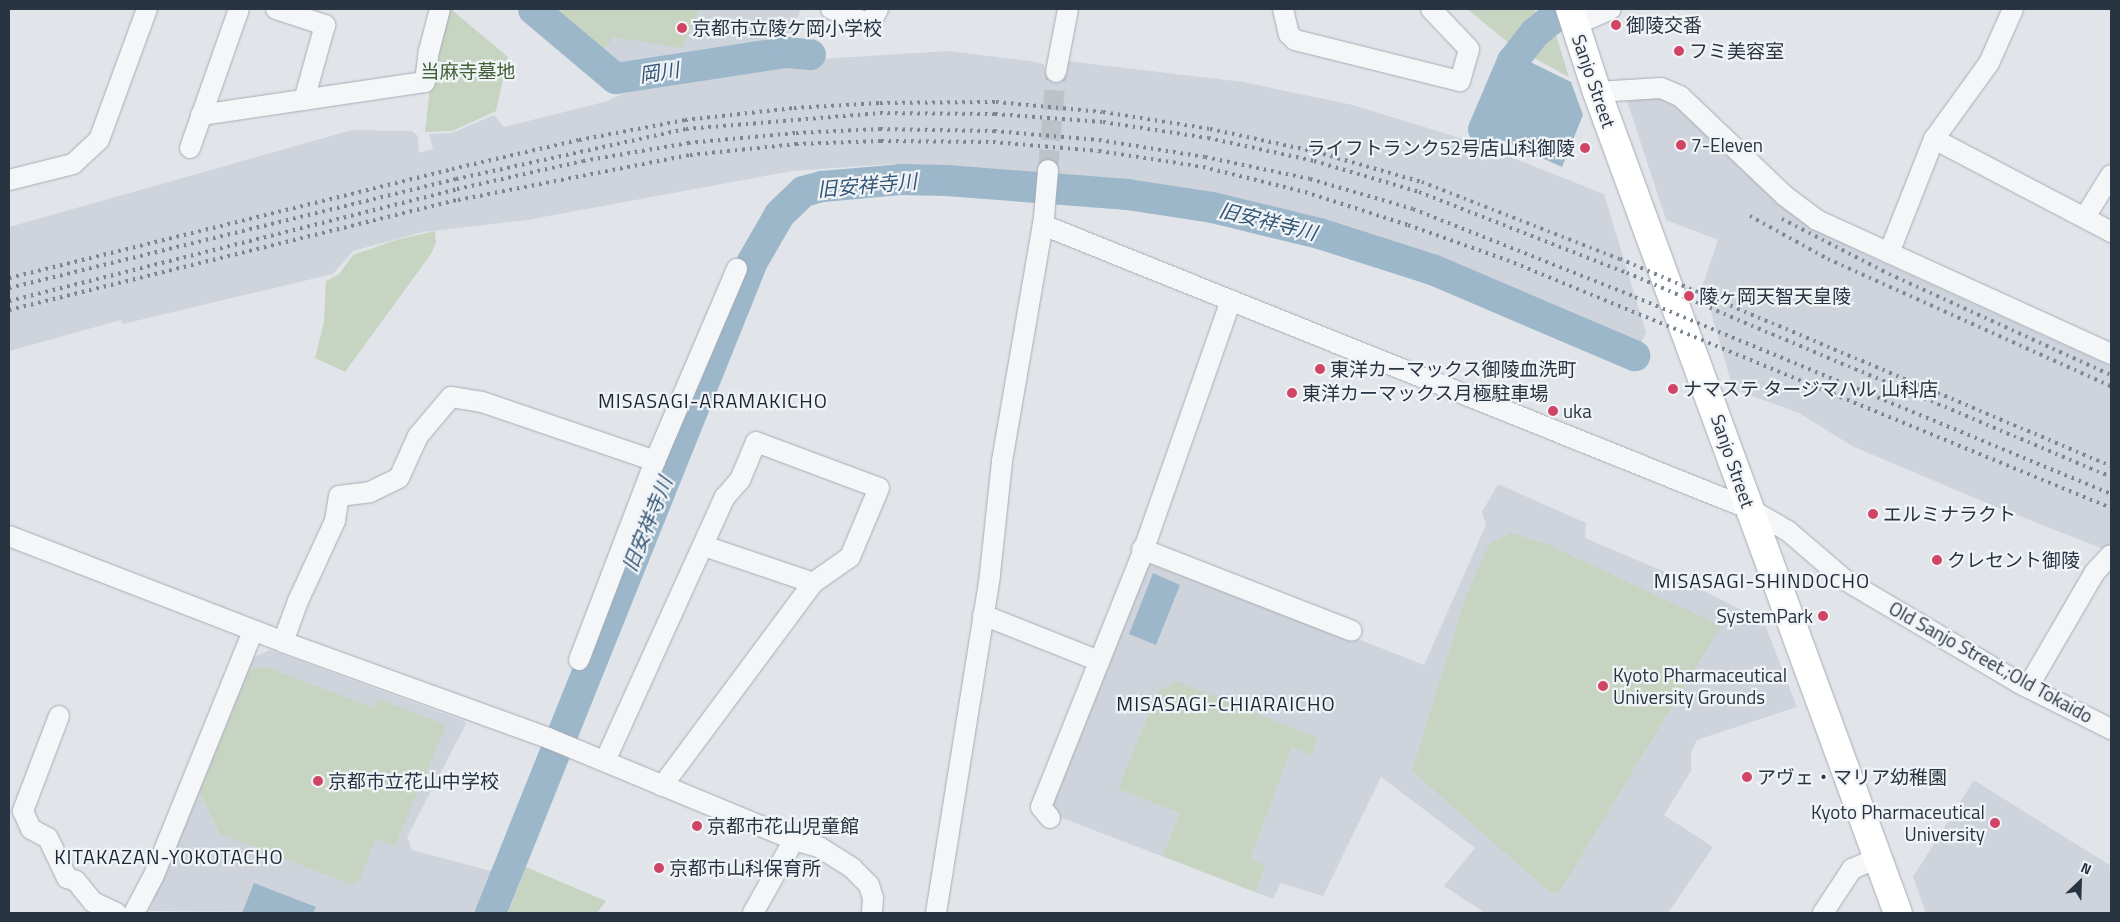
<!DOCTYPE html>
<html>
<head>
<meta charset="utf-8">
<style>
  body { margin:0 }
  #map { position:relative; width:2120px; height:922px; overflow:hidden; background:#e1e5ea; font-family:"Titillium Web","Noto Sans JP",sans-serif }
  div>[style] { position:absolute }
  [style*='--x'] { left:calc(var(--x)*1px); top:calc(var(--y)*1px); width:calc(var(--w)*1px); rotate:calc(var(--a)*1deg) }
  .built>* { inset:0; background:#cfd4dc }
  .green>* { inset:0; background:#c8d4c2 }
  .water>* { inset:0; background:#9cb6ca }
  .river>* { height:31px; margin:-15.5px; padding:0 15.5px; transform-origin:15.5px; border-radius:15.5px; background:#9cb6ca }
  .minor-tunnel>* { height:20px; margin-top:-10px; transform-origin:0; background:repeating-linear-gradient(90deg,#bcc2c8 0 20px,transparent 0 30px) }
  .roads { filter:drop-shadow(0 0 1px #a6acb4) drop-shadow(0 0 1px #a6acb4) }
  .minor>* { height:20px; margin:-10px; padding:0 10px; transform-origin:10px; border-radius:10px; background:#f4f6f8 }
  .secondary>* { height:28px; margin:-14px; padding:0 14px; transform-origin:14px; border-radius:14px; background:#fff }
  .rail>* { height:4px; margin-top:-2px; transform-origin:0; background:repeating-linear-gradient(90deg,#7a8694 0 2.5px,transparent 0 7.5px) }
  .dots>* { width:14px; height:14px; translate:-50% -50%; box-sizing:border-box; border:2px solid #f1f4f7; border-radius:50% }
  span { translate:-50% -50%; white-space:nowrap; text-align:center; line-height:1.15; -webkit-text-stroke:4.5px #f1f4f7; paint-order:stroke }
  .poi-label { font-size:19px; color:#293442 }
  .left { translate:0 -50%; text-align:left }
  .right { translate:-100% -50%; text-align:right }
  .park-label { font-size:19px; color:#415e36 }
  .street-label { font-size:19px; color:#293442 }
  .water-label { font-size:20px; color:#335676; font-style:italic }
  .neighbourhood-label { font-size:20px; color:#1b2533; letter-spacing:1px }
  .frame { position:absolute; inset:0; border:10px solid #293442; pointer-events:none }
  .north { position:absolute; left:2055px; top:857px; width:50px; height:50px; -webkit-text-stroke:4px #f1f4f7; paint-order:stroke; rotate:24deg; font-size:14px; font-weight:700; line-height:20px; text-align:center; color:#293442 }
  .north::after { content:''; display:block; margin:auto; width:18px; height:22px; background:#293442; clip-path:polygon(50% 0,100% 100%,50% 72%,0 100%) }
</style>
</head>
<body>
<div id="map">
  <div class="built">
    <div style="clip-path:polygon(547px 9px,801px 9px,787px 47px,622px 74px)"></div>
    <div style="clip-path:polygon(949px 51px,1030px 61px,1044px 64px,1046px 74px,1064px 77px,1067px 61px,1243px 82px,1353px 105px,1470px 141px,1604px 194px,1646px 332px,1636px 354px,1398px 254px,1285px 218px,1205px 201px,1054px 178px,1054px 174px,892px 164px,792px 171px,527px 220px,423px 232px,353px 251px,333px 274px,123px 324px,121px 320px,9px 351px,9px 227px,352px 130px,412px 131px,418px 136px,419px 153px,433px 149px,429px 134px,452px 133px,494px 115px,504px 127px,608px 101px,638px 84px,753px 63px)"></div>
    <div style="clip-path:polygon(1655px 95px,1680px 109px,1812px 225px,1862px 253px,2111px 366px,2111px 544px,2106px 550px,1991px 505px,1852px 446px,1799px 413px,1733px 389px,1703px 284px,1718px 240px,1666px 220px,1626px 98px)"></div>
    <div style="clip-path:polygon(1498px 484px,1586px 523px,1585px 538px,1679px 578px,1751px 615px,1761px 614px,1797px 707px,1697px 740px,1691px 753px,1691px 771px,1664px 815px,1713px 847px,1668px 913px,1485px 913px,1444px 886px,1475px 848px,1381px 777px,1323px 896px,1281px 883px,1273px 899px,1049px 813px,1150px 558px,1424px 665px,1486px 525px,1482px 512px)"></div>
    <div style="clip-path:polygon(270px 650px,464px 721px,466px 724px,407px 837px,412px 850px,495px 872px,477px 913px,149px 911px,249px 659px)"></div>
    <div style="clip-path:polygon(1974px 780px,2111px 866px,2111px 913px,1926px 913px,1913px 877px)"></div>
  </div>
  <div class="green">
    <div style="clip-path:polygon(446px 9px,452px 10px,508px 57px,496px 111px,452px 131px,425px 132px,434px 49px)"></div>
    <div style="clip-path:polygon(555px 9px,699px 9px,682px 48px,614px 37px,604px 49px)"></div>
    <div style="clip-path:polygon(1467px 9px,1532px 9px,1552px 22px,1569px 77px,1515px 48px)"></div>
    <div style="clip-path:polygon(435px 231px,436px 242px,431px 254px,345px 372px,315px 358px,324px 322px,326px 281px,339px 274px,353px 255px,396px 240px)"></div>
    <div style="clip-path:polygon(1511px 533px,1547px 544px,1721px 626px,1560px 891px,1552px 894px,1412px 771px,1466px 596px,1489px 544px)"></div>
    <div style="clip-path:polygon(266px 667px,374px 708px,378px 699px,446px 725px,395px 846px,376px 839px,359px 881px,353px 885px,220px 834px,200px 793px,250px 669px)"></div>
    <div style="clip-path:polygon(1177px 681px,1317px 738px,1311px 755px,1292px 747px,1250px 859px,1265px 865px,1255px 892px,1163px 856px,1180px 813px,1118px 789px,1159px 690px)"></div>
    <div style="clip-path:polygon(526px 867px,606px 901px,597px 913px,508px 913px)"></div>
  </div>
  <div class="water">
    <div style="clip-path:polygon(1522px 58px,1571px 82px,1583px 115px,1562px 167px,1490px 135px)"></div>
    <div style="clip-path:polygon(1153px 573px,1180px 585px,1156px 645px,1129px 634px)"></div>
    <div style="clip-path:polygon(254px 883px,316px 907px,313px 913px,242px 913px)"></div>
  </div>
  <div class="river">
    <div style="--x:533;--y:9;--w:107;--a:40.1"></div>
    <div style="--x:615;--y:78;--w:172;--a:-8.7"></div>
    <div style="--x:785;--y:52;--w:25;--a:5"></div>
    <div style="--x:1483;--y:129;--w:74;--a:-66.9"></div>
    <div style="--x:1512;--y:61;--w:37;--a:-52"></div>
    <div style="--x:1535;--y:32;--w:21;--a:-39"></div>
    <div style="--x:490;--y:913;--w:703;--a:-68.11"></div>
    <div style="--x:752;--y:261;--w:54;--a:-60.1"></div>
    <div style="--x:779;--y:214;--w:33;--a:-44"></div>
    <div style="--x:803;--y:191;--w:20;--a:-15"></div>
    <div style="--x:822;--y:186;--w:78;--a:-5.1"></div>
    <div style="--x:900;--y:179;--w:46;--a:1.2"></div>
    <div style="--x:946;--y:180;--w:182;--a:4.4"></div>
    <div style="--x:1127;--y:194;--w:86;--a:8.7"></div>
    <div style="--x:1212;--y:207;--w:110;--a:13.7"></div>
    <div style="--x:1319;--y:233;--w:119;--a:17.7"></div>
    <div style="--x:1432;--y:269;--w:220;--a:23.1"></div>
  </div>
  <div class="minor-tunnel">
    <div style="--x:1048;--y:170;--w:98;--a:-85.3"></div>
  </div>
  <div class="roads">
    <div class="minor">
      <div style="--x:276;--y:9;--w:52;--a:18.1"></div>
      <div style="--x:325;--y:25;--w:78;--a:105.6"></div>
      <div style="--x:831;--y:9;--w:42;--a:21"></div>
      <div style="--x:870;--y:24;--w:17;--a:-62"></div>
      <div style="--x:1283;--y:9;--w:26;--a:77"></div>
      <div style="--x:1289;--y:34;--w:8;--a:45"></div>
      <div style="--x:1295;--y:40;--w:170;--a:14"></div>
      <div style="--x:1460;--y:81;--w:33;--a:-74"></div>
      <div style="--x:1469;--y:49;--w:55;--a:-133.5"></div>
      <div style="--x:1575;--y:25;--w:39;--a:-24"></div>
      <div style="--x:1056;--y:72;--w:64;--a:-79.2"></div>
      <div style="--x:1597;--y:92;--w:64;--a:-3.6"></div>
      <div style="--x:1661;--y:88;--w:21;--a:23"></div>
      <div style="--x:1680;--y:96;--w:145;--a:43.6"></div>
      <div style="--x:1785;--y:196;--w:40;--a:37"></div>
      <div style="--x:1817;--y:220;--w:323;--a:24.5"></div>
      <div style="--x:201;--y:115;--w:226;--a:-8.4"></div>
      <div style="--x:425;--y:82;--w:31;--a:-83"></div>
      <div style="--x:429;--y:51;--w:43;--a:-75.3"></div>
      <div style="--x:1934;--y:139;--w:200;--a:27.7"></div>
      <div style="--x:190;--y:148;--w:147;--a:-70.6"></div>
      <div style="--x:9;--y:180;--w:66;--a:-14"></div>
      <div style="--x:73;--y:164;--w:35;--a:-43"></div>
      <div style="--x:99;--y:140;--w:140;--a:-69.9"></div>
      <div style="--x:2085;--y:217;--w:49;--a:-58.2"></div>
      <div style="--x:1043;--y:225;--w:762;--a:21.89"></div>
      <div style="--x:1750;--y:509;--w:44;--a:30.1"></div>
      <div style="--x:1788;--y:531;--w:75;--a:40.7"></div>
      <div style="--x:1845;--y:580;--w:202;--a:30.6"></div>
      <div style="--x:2019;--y:683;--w:103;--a:26.6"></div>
      <div style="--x:1889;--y:253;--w:123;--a:-68.5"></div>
      <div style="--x:1934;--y:139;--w:94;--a:-54.1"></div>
      <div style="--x:1989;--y:63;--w:59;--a:-66"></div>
      <div style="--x:9;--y:536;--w:294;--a:21.1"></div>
      <div style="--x:283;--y:642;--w:282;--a:19.9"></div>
      <div style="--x:548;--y:738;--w:266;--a:22.5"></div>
      <div style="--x:794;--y:840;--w:26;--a:16"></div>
      <div style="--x:819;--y:847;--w:39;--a:32"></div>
      <div style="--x:852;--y:868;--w:24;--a:45"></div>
      <div style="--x:869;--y:885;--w:14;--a:73"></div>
      <div style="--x:873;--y:898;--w:15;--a:94"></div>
      <div style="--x:704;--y:546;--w:115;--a:18.7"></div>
      <div style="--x:1142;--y:549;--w:225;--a:21.3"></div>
      <div style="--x:983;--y:615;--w:125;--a:21.6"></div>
      <div style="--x:283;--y:642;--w:44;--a:-69.9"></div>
      <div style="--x:298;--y:601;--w:88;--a:-65.2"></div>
      <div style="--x:335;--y:521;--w:25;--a:-81"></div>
      <div style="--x:339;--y:496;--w:31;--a:-7"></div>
      <div style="--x:370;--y:492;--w:32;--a:-26"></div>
      <div style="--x:399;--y:478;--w:46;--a:-65.7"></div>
      <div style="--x:418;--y:436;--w:51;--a:-49.8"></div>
      <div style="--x:451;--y:397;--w:31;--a:9"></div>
      <div style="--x:482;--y:402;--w:183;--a:18.8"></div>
      <div style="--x:579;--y:660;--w:213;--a:-69.1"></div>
      <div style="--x:655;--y:461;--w:209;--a:-66.9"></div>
      <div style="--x:2028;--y:687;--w:133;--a:-59.8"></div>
      <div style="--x:2095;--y:572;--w:23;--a:-47"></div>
      <div style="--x:59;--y:716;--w:102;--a:110.8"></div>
      <div style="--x:23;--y:811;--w:20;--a:66"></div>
      <div style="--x:31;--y:829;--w:19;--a:28"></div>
      <div style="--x:48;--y:838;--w:44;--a:64.6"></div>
      <div style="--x:67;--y:878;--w:9;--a:18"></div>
      <div style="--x:76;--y:881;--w:27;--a:51"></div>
      <div style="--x:93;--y:902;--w:26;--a:25"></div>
      <div style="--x:605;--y:761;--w:290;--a:-65.6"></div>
      <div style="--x:725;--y:497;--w:23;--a:-49"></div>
      <div style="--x:740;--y:480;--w:41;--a:-67.2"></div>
      <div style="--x:756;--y:442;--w:131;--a:20.5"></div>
      <div style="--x:879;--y:488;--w:75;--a:112.8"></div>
      <div style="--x:850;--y:557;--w:45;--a:144.9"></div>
      <div style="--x:813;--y:583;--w:253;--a:126.6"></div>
      <div style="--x:1050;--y:818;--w:14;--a:-129"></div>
      <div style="--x:1041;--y:807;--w:266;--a:-68.2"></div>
      <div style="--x:1140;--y:560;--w:275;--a:-70.7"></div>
      <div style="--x:134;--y:913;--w:43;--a:-62.2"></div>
      <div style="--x:154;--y:875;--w:263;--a:-67.9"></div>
      <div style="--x:753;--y:913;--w:84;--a:-60.7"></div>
      <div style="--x:936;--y:913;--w:343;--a:-80.9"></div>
      <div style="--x:990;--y:574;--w:114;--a:-83.9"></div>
      <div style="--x:1002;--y:461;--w:248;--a:-80.2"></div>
      <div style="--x:1044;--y:217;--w:47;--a:-85.1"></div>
      <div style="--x:1823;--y:913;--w:53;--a:-56.6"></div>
      <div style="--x:1852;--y:869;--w:28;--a:-23"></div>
    </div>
    <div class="secondary">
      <div style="--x:1570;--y:9;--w:87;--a:72"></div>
      <div style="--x:1597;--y:92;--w:874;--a:69.87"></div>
    </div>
  </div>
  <div class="rail">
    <div style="--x:1750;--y:216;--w:89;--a:28.9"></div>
    <div style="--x:1828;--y:259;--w:310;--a:24.2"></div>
    <div style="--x:1782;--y:219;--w:120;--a:27.2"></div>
    <div style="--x:1889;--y:274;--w:244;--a:24.5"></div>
    <div style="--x:9;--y:278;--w:456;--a:-13.8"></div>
    <div style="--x:452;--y:169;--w:130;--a:-12.9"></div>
    <div style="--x:579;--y:140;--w:108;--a:-10.7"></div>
    <div style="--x:685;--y:120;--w:110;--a:-6.3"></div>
    <div style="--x:794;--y:108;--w:86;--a:-3.3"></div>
    <div style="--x:880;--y:103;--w:116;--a:-0.5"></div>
    <div style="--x:996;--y:102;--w:107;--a:5.3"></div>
    <div style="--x:1103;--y:112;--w:108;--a:9"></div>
    <div style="--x:1210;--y:129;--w:108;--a:12.2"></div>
    <div style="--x:1316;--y:152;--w:110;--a:15.8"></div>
    <div style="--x:1422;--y:182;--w:212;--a:21.3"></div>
    <div style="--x:1620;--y:259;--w:533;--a:22.86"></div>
    <div style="--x:9;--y:288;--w:460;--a:-13.7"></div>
    <div style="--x:456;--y:179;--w:235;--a:-12.3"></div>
    <div style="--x:686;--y:129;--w:195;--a:-4.7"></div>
    <div style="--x:880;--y:113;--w:115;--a:0.5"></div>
    <div style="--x:995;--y:114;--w:108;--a:4.2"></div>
    <div style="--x:1103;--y:122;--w:106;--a:8.7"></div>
    <div style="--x:1208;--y:138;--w:108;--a:12.2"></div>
    <div style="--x:1314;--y:161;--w:109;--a:16.4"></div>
    <div style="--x:1419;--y:192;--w:223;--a:21.3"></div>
    <div style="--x:1627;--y:273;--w:525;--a:22.85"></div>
    <div style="--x:9;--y:301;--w:462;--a:-14"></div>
    <div style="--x:457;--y:189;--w:129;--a:-12.5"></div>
    <div style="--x:583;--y:161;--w:107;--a:-9.7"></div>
    <div style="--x:688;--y:143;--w:108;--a:-5.3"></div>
    <div style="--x:796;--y:133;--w:84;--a:-2.7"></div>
    <div style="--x:880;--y:129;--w:114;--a:1"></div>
    <div style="--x:994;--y:131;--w:105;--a:4.9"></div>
    <div style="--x:1099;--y:140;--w:107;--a:9.1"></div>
    <div style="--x:1205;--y:157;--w:107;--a:11.8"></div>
    <div style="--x:1310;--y:179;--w:107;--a:16.2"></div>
    <div style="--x:1413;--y:209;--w:239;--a:21.6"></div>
    <div style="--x:1635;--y:297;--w:515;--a:22.48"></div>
    <div style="--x:9;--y:310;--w:462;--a:-13.8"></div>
    <div style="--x:458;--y:200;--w:236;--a:-11"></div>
    <div style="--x:690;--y:155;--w:107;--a:-5.9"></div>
    <div style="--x:796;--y:144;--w:85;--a:-2"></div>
    <div style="--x:881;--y:141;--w:112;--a:0.5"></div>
    <div style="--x:993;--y:142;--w:106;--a:4.9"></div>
    <div style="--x:1099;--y:151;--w:105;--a:8.7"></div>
    <div style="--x:1203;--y:167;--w:105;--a:13.8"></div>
    <div style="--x:1305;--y:192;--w:108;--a:17.8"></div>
    <div style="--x:1408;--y:225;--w:105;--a:19.5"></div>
    <div style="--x:1507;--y:260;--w:653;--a:22.32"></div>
  </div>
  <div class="dots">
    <div style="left:1616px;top:25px;background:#d04565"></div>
    <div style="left:682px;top:28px;background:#d04565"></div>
    <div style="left:1679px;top:51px;background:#d04565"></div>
    <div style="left:1681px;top:145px;background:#d04565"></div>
    <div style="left:1585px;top:148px;background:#d04565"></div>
    <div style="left:1689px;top:296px;background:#d04565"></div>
    <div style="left:1320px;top:369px;background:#d04565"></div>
    <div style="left:1673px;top:389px;background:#d04565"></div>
    <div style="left:1292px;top:393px;background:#d04565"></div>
    <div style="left:1553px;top:411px;background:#d04565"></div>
    <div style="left:1873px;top:514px;background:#d04565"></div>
    <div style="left:1937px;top:560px;background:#d04565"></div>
    <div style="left:1823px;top:616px;background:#d04565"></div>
    <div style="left:1603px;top:686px;background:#d04565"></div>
    <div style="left:1747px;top:777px;background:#d04565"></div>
    <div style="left:318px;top:781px;background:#d04565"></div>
    <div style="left:1995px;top:823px;background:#d04565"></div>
    <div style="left:697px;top:826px;background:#d04565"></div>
    <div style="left:659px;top:868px;background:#d04565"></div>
  </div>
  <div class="poi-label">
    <span class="left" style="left:1626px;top:25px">御陵交番</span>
    <span class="left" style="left:692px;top:28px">京都市立陵ケ岡小学校</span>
    <span class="left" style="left:1689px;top:51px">フミ美容室</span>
    <span class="left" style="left:1691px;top:145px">7-Eleven</span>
    <span class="right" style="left:1575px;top:148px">ライフトランク52号店山科御陵</span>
    <span class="left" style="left:1699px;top:296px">陵ヶ岡天智天皇陵</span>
    <span class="left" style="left:1330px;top:369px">東洋カーマックス御陵血洗町</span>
    <span class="left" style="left:1683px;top:389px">ナマステ タージマハル 山科店</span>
    <span class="left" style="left:1302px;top:393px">東洋カーマックス月極駐車場</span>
    <span class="left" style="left:1563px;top:411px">uka</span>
    <span class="left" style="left:1883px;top:514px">エルミナラクト</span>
    <span class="left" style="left:1947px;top:560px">クレセント御陵</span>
    <span class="right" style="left:1813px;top:616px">SystemPark</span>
    <span class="left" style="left:1613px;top:686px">Kyoto Pharmaceutical<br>University Grounds</span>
    <span class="left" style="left:1757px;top:777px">アヴェ・マリア幼稚園</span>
    <span class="left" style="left:328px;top:781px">京都市立花山中学校</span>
    <span class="right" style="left:1985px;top:823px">Kyoto Pharmaceutical<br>University</span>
    <span class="left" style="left:707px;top:826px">京都市花山児童館</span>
    <span class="left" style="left:669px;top:868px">京都市山科保育所</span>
  </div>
  <div class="park-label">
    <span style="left:468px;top:71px">当麻寺墓地</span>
  </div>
  <div class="street-label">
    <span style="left:1594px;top:81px;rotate:71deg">Sanjo Street</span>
    <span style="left:1733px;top:461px;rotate:71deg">Sanjo Street</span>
    <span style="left:1991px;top:662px;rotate:29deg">Old Sanjo Street.;Old Tokaido</span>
  </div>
  <div class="water-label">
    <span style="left:659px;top:72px;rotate:-9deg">岡川</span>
    <span style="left:867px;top:185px;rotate:-5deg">旧安祥寺川</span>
    <span style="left:1268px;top:221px;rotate:14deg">旧安祥寺川</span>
    <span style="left:647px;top:524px;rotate:-68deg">旧安祥寺川</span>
  </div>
  <div class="neighbourhood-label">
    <span style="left:713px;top:400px">MISASAGI-ARAMAKICHO</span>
    <span style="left:1762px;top:580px">MISASAGI-SHINDOCHO</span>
    <span style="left:1226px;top:703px">MISASAGI-CHIARAICHO</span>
    <span style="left:169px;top:856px">KITAKAZAN-YOKOTACHO</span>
  </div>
  <div class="frame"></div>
  <div class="north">N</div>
</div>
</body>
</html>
